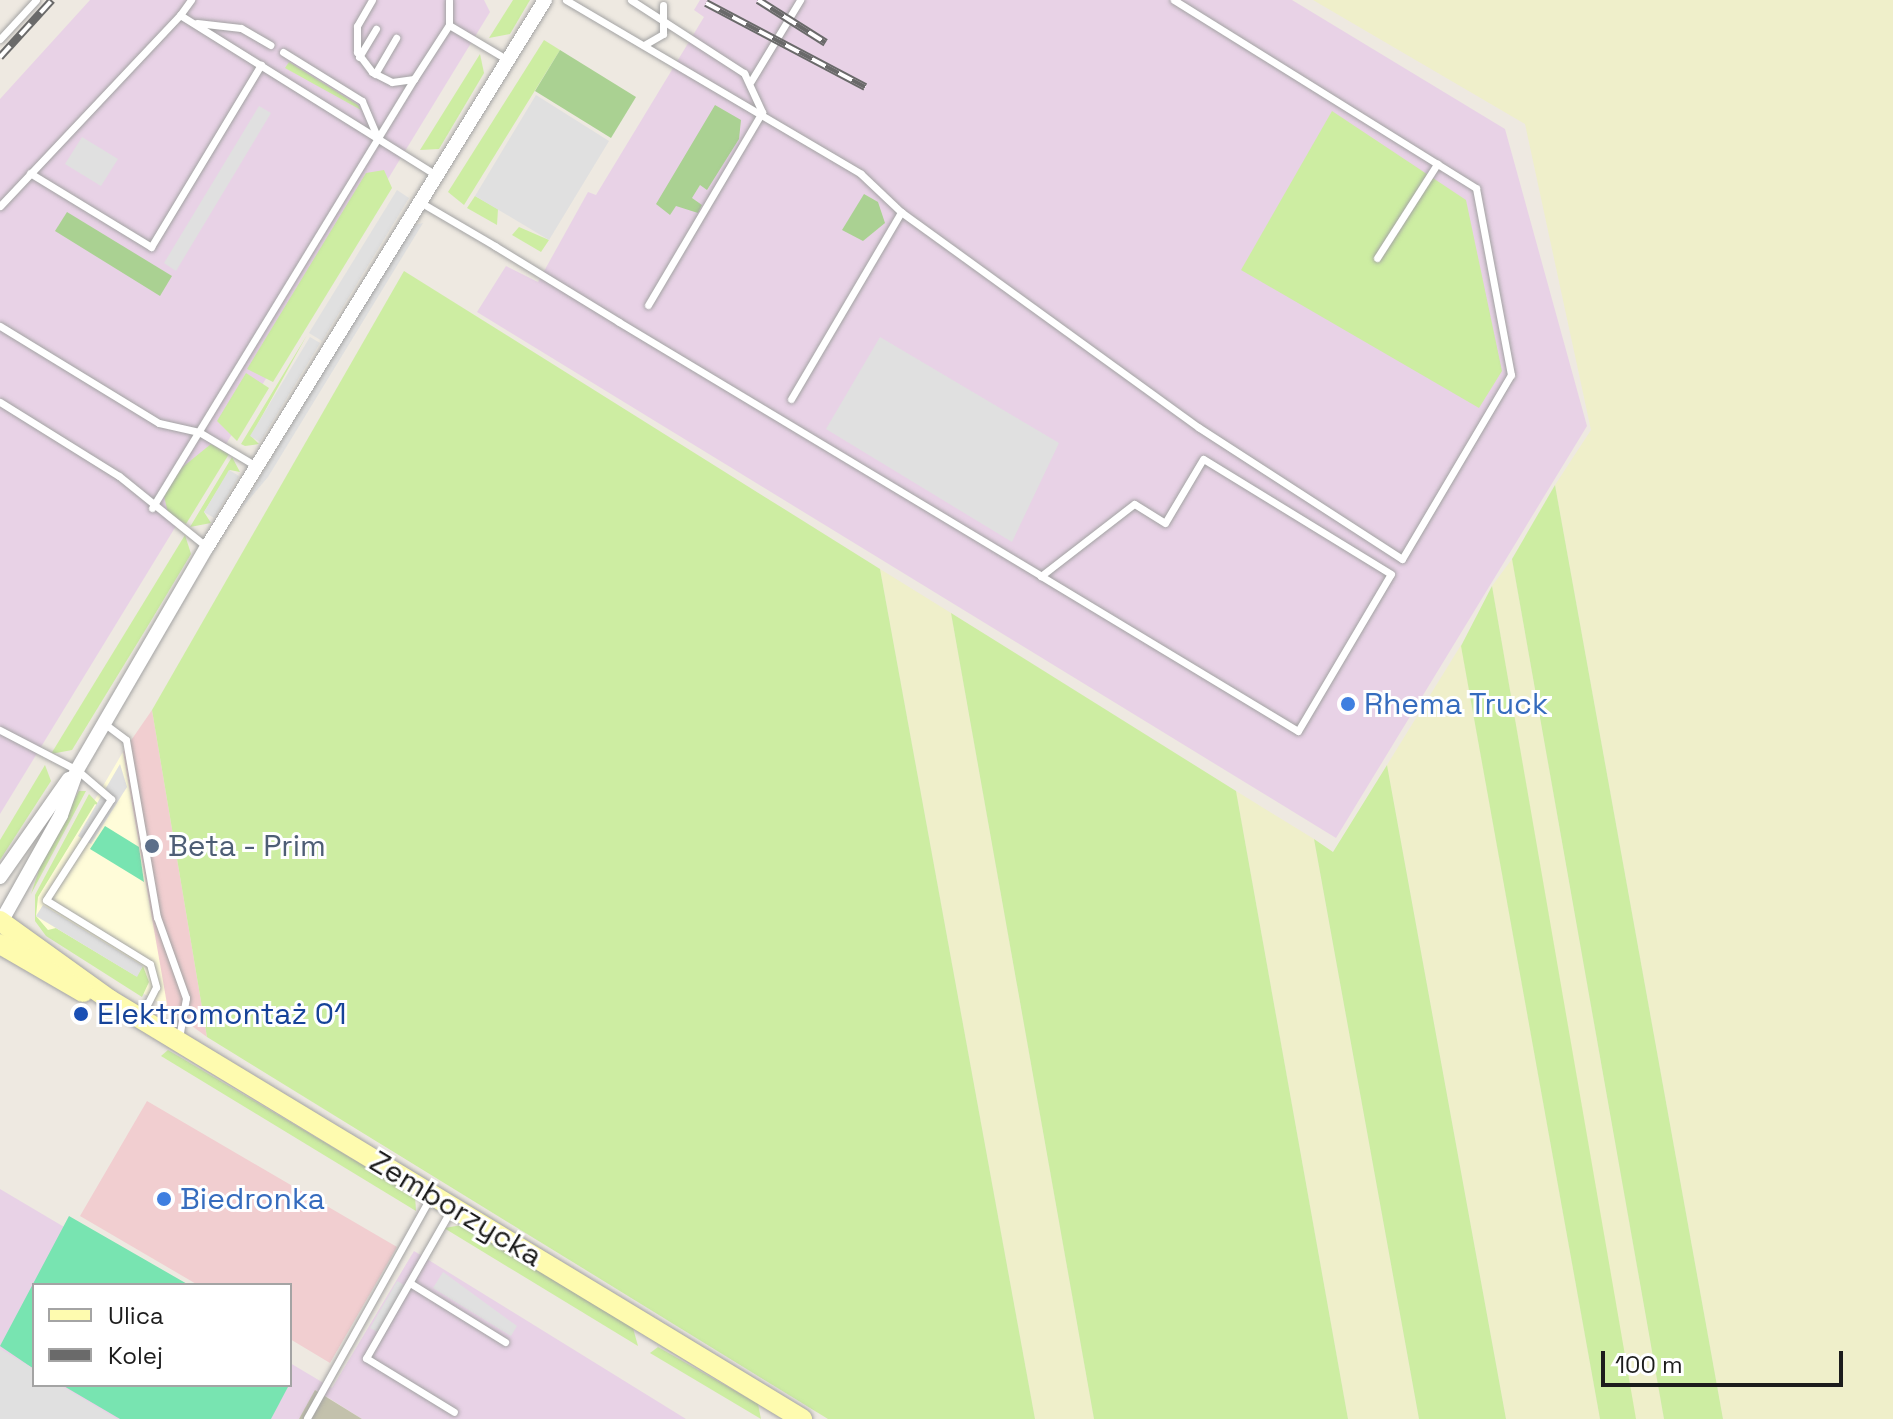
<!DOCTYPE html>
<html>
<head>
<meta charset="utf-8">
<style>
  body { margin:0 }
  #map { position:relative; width:1893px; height:1419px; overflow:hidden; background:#eee9e1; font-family:"Space Grotesk",sans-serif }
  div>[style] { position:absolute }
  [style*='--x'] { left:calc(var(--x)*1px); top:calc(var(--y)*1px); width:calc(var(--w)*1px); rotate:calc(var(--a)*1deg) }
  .commercial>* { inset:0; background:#f1ced0 }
  .industrial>* { inset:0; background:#e8d2e6 }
  .education>* { inset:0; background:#fffcd9 }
  .construction>* { inset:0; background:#c3c1ac }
  .farmland>* { inset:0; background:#efefca }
  .grass>* { inset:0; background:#cdeda2 }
  .forest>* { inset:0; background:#aad192 }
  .pitch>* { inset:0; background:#78e4b1 }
  .parking>* { inset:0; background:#e0e0e0 }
  .roads { filter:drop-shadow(0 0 2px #a3a3a3) drop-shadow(0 0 2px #a3a3a3) }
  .lane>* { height:7px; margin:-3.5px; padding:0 3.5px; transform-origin:3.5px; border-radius:3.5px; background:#fff }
  .street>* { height:14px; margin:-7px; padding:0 7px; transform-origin:7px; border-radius:7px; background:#fff }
  .secondary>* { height:20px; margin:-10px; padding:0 10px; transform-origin:10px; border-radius:10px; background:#fefbaf }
  .rail>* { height:8px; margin-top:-4px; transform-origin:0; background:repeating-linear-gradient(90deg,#fff 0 15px,#6a6a6a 0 30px); box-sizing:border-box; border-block:2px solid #6a6a6a }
  .dots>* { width:22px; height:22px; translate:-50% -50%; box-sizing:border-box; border:4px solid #fff; border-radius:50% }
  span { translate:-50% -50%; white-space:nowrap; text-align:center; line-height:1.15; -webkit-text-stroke:6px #fff; paint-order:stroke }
  .shop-label { font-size:30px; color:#366cbe }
  .left { translate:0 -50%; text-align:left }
  .service-label { font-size:30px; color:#4e5e75 }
  .transit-label { font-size:30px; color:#164399 }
  .street-label { font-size:30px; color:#1c1c1c }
  .legend { position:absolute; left:32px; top:1283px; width:260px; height:104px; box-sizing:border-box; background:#fff; border:2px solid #a4a4a4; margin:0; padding:10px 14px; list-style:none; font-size:24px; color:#1c1c1c }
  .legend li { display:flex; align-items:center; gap:16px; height:40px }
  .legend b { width:40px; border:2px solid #a4a4a4 }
  .scale { position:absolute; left:1601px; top:1351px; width:242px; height:36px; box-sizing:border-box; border:4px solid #1c1c1c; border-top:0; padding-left:10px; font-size:24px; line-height:28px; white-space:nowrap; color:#1c1c1c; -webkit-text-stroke:6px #fff; paint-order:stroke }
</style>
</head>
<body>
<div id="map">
  <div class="commercial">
    <div style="clip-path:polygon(152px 710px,207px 1037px,166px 1007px,123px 752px)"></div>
    <div style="clip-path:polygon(147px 1101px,397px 1247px,330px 1363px,290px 1339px,290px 1285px,198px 1285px,80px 1216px)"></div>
  </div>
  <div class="industrial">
    <div style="clip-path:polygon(90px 0,484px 0,490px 12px,0 814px,0 99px)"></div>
    <div style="clip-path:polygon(700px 0,1292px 0,1505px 129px,1587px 426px,1336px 838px,477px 312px,506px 266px,538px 282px,588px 192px,596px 195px,704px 17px,694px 10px)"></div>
    <div style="clip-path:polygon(0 1189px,162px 1285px,34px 1285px,34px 1385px,290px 1385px,290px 1363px,332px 1388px,414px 1251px,686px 1419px,362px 1419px,316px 1390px,299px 1419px,0 1419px)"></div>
  </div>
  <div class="education">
    <div style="clip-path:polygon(123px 752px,167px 1004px,166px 1007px,46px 935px,35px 914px,37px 898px)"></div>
  </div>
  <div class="construction">
    <div style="clip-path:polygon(315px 1390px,362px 1419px,299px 1419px)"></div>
  </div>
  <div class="farmland">
    <div style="clip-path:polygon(1313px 0,1893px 0,1893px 1419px,1723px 1419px,1555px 485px,1591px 430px,1525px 124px)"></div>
    <div style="clip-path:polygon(1512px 559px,1664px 1419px,1635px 1419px,1492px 586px)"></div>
    <div style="clip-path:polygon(880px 569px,951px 613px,1094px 1419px,1035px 1419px)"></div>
    <div style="clip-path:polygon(1461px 645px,1600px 1419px,1506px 1419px,1387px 765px)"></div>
    <div style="clip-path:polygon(1236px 791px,1314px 839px,1419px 1419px,1348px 1419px)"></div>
  </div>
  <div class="grass">
    <div style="clip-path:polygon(513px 0,530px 0,510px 34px,489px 38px)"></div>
    <div style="clip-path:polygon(544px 40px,560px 50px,464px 205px,448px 192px)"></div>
    <div style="clip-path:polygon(480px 54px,484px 73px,439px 149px,420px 150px)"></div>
    <div style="clip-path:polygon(289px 62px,358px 105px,361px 110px,285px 68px)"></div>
    <div style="clip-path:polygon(1332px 111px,1466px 200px,1502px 371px,1479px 408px,1241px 270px)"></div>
    <div style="clip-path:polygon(384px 170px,392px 188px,273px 382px,247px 369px,366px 173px)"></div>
    <div style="clip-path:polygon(475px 196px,498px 209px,497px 225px,467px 208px)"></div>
    <div style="clip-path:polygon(519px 227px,549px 240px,541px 252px,512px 235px)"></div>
    <div style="clip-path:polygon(404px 271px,880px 569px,1035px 1419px,828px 1419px,207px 1037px,152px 710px)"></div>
    <div style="clip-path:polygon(307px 335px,251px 436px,259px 444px,245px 446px,241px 444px)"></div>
    <div style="clip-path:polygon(246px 373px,269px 388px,237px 441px,217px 421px)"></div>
    <div style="clip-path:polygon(211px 444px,229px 454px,186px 524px,168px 513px,164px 496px,179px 470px)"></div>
    <div style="clip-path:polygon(232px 457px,240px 472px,230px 470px,204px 512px,211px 523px,190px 527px)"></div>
    <div style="clip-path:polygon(1555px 485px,1723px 1419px,1664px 1419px,1512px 559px)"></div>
    <div style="clip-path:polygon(185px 535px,191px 554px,146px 629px,72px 750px,51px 754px)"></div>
    <div style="clip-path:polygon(1492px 586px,1636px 1419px,1600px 1419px,1461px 646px)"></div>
    <div style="clip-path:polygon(951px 613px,1236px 791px,1348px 1419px,1094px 1419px)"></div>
    <div style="clip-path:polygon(45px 765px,51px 781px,0 860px,0 840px)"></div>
    <div style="clip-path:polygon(1387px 765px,1506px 1419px,1419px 1419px,1314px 839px,1333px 852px)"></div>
    <div style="clip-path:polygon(79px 791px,86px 791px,31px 894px,41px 864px)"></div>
    <div style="clip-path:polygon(89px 794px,101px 807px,95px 804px,38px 897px,36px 916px,48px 930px,56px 928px,136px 976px,143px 966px,149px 982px,142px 997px,46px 936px,35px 921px,35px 895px)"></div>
    <div style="clip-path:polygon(168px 1050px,415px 1196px,416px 1211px,161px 1056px)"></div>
    <div style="clip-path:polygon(462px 1225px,633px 1328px,638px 1346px,444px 1228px)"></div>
    <div style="clip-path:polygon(658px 1347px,758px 1404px,761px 1419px,650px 1353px)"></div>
  </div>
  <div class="forest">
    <div style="clip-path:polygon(560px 50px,636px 97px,611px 138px,535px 91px)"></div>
    <div style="clip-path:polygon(715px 105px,741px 120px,739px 139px,707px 190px,700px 185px,692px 198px,702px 205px,698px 213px,676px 206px,670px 215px,656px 204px)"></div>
    <div style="clip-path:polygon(864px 194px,878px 202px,885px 223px,863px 241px,842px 230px)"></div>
    <div style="clip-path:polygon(67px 212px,172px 276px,160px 296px,55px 231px)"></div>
  </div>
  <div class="pitch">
    <div style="clip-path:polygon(105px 826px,139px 847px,144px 882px,90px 849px)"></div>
    <div style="clip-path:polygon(69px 1216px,189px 1285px,34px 1285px,34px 1369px,0 1346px)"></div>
    <div style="clip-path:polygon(62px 1385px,289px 1385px,271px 1419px,120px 1419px)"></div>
  </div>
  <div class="parking">
    <div style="clip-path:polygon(536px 95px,609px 141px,549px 240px,475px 196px)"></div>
    <div style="clip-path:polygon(259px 106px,271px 113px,176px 271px,164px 263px)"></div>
    <div style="clip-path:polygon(82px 137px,118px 159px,101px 186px,65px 164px)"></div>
    <div style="clip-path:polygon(397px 190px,409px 198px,322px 341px,309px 333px)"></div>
    <div style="clip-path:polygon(423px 223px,268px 477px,241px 509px,411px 226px)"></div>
    <div style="clip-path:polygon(310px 337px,320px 343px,260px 442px,250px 436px)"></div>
    <div style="clip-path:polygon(880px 337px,1059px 443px,1012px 542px,826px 429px)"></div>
    <div style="clip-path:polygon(229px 470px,239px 476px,214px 518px,204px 512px)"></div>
    <div style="clip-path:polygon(120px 764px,127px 787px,91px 844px,78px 836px)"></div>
    <div style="clip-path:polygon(43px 905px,143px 966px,137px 977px,36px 916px)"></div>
    <div style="clip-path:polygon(443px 1272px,517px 1326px,511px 1336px,433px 1288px)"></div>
    <div style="clip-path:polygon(397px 1281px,406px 1286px,379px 1333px,370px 1328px)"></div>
    <div style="clip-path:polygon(0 1349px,34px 1369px,34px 1385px,60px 1385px,117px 1419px,0 1419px)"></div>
  </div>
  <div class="roads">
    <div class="lane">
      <div style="--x:372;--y:0;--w:30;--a:120"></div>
      <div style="--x:357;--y:26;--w:26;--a:90"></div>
      <div style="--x:357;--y:52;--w:25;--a:53"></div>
      <div style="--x:372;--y:72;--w:22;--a:27"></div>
      <div style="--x:392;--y:82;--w:22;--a:-8"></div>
      <div style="--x:414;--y:79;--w:64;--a:-57.1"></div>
      <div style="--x:449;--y:25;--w:25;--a:-90"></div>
      <div style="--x:566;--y:0;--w:342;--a:30.5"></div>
      <div style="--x:861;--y:174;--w:55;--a:43.5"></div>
      <div style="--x:901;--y:212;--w:367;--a:35.9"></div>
      <div style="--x:1198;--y:427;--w:243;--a:32.9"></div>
      <div style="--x:1402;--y:559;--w:214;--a:-59.4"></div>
      <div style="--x:1511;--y:375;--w:190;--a:-100.6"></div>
      <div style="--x:1476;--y:188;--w:356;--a:-148.1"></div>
      <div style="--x:631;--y:0;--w:135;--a:32.9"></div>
      <div style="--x:744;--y:73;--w:43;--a:65.2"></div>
      <div style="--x:180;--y:15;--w:19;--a:-54"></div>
      <div style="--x:197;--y:23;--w:44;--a:6.5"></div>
      <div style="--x:241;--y:28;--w:34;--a:30"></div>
      <div style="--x:449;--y:25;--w:69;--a:30.7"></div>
      <div style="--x:0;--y:39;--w:53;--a:-47.3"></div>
      <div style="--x:644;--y:45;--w:22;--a:-30"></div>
      <div style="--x:663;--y:34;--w:29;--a:-90"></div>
      <div style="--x:283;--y:52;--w:93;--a:31.8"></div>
      <div style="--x:362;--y:101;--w:39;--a:67"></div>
      <div style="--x:359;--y:57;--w:33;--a:-59"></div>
      <div style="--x:375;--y:74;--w:42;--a:-59.7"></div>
      <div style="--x:751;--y:81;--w:95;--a:-58.8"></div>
      <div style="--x:30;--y:173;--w:142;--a:31.4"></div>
      <div style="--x:151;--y:247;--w:213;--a:-58.9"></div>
      <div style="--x:420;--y:202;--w:87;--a:30.4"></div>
      <div style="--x:495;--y:246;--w:145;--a:31.5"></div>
      <div style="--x:619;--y:322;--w:493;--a:31"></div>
      <div style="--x:1041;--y:576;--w:300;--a:31.1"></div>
      <div style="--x:1298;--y:731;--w:182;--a:-59.4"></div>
      <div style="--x:1391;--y:574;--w:220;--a:-148.5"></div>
      <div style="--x:1203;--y:459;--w:74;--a:120.7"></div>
      <div style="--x:1165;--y:523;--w:36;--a:-148"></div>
      <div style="--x:1134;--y:504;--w:118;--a:142.3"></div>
      <div style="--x:0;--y:206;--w:262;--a:-46.7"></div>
      <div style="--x:180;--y:15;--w:302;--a:32"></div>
      <div style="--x:1377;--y:258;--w:112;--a:-57.4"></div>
      <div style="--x:648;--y:305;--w:224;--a:-59.4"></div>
      <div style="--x:0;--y:326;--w:186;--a:31.4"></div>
      <div style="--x:159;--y:423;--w:41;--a:12.7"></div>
      <div style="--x:199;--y:432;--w:66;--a:30.8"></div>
      <div style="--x:791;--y:399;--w:217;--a:-59.5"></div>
      <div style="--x:0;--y:402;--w:140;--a:31.9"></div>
      <div style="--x:119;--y:476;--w:113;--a:38.9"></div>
      <div style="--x:152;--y:508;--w:503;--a:-58.59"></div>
      <div style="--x:105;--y:724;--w:26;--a:37"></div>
      <div style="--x:126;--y:740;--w:180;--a:80.1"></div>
      <div style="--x:157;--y:917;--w:86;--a:70.3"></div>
      <div style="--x:186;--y:998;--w:41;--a:99.9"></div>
      <div style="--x:0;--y:730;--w:87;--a:27.5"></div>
      <div style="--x:77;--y:770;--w:45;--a:40.5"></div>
      <div style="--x:111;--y:799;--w:120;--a:122.8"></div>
      <div style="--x:46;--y:900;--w:122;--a:31.6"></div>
      <div style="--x:150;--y:964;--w:24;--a:75"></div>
      <div style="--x:156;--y:987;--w:34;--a:117"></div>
      <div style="--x:452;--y:1208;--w:173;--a:119.8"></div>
      <div style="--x:366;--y:1358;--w:103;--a:31.5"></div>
      <div style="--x:410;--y:1283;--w:112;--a:31.8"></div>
      <div style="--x:307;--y:1418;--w:254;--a:-60.8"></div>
    </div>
    <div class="street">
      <div style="--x:0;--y:877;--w:120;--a:-54.9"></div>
      <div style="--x:1;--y:922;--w:123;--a:-60.7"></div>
      <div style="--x:61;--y:815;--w:48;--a:-70.4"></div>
      <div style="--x:77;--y:770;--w:258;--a:-59.8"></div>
      <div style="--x:207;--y:547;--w:643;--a:-58.29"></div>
    </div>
    <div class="secondary">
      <div style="--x:0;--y:921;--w:135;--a:35.7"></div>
      <div style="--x:110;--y:1000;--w:809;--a:31.19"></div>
      <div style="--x:0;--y:944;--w:96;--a:30"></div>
    </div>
  </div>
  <div class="rail">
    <div style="--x:758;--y:0;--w:80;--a:32.3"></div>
    <div style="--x:706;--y:3;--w:180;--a:27.8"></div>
    <div style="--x:0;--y:57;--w:77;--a:-47.6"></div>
  </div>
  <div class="dots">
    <div style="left:1348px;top:704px;background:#3f7fe0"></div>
    <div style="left:152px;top:846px;background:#5c6f8a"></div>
    <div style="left:81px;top:1014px;background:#1a4fb4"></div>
    <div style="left:164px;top:1199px;background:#3f7fe0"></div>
  </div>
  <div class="shop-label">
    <span class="left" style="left:1364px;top:704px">Rhema Truck</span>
    <span class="left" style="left:180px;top:1199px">Biedronka</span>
  </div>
  <div class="service-label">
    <span class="left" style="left:168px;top:846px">Beta - Prim</span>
  </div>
  <div class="transit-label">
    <span class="left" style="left:97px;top:1014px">Elektromontaż 01</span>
  </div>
  <div class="street-label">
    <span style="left:456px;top:1209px;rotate:31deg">Zemborzycka</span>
  </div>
  <ul class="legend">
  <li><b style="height:10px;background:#fefbaf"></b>Ulica</li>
  <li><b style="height:10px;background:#6a6a6a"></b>Kolej</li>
  </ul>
  <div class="scale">100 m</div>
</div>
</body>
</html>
